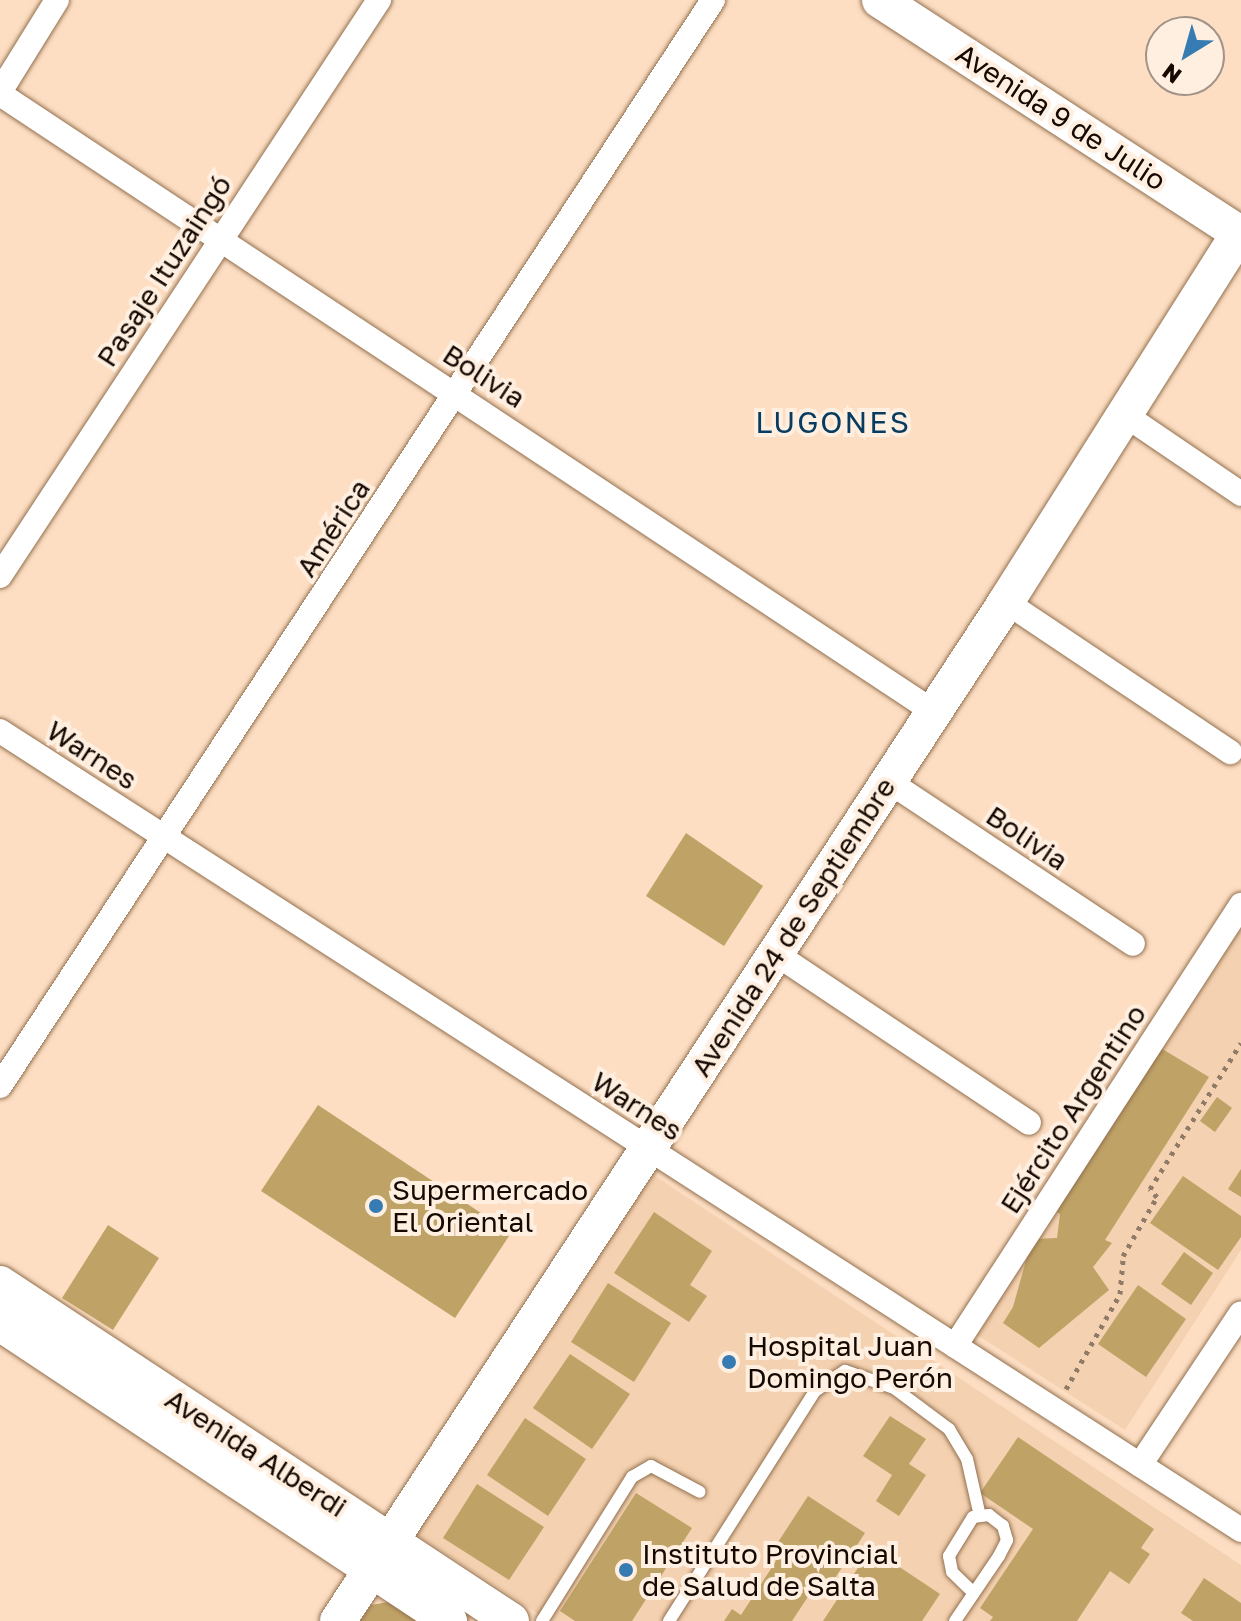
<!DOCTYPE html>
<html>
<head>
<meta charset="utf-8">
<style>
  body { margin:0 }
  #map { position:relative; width:1241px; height:1621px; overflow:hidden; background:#fddec2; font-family:"Golos Text",sans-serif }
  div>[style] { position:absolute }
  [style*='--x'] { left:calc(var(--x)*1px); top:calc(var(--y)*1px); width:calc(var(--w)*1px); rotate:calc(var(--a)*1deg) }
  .built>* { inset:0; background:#f4d1b0 }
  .building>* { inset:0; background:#bfa366 }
  .path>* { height:5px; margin-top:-2.5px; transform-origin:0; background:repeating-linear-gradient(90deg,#907a68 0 4px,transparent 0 10px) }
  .roads { filter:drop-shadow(0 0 2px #92704f) drop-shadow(0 0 2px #92704f) }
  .lane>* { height:12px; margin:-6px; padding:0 6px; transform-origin:6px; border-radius:6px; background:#fff }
  .street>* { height:24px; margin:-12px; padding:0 12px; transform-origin:12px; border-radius:12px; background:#fff }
  .secondary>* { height:36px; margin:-18px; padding:0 18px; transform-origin:18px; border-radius:18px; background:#fff }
  .dots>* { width:22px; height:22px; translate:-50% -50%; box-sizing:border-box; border:4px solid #ffefe1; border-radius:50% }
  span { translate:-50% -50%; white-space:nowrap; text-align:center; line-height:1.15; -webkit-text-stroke:8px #ffefe1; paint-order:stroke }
  .street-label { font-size:28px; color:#150901 }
  .poi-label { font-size:28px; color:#150901 }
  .left { translate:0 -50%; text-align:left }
  .neighbourhood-label { font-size:30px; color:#073b5f; letter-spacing:2px }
  .north { position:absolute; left:1145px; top:16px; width:80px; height:80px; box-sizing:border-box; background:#ffefe1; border:2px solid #a19387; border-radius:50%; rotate:217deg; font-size:22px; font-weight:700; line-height:32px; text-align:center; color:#150901 }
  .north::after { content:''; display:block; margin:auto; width:28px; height:36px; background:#367bb1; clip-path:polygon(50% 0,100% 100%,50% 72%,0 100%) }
</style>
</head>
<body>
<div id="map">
  <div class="built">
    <div style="clip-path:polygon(1241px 917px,1241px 1250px,1125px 1430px,971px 1331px)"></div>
    <div style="clip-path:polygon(646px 1170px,1241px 1565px,1241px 1621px,549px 1621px,413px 1532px)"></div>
  </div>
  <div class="building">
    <div style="clip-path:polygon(686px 833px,763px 886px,724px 946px,646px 896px)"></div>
    <div style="clip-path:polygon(1159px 1047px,1209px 1077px,1105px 1240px,1112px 1243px,1093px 1267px,1109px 1290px,1039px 1348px,1003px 1323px,1013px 1307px,1032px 1239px,1057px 1238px,1060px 1214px,1053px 1210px)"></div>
    <div style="clip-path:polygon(1217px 1097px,1232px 1108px,1215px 1132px,1200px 1121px)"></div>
    <div style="clip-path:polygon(318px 1105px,511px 1233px,455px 1318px,261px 1191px)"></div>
    <div style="clip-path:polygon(1241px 1169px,1241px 1197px,1228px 1189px)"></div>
    <div style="clip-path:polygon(1183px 1176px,1241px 1216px,1241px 1237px,1218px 1270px,1150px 1223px)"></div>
    <div style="clip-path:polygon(654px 1212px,712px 1251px,690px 1285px,707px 1296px,689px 1322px,614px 1273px)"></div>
    <div style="clip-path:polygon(108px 1225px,159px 1258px,113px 1330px,62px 1298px)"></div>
    <div style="clip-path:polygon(1184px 1252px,1213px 1273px,1191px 1305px,1161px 1284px)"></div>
    <div style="clip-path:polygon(608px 1283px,671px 1323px,634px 1382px,571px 1342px)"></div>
    <div style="clip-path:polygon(1138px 1285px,1186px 1319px,1146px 1377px,1098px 1344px)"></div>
    <div style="clip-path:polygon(570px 1354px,630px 1394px,592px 1449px,533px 1408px)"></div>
    <div style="clip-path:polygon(890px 1416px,926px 1439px,909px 1464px,926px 1475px,899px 1516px,876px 1501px,892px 1475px,863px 1456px)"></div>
    <div style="clip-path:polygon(525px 1418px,586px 1459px,548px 1516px,487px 1475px)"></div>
    <div style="clip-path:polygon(1018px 1437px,1154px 1529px,1141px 1548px,1150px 1554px,1129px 1584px,1110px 1571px,1077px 1621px,990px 1621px,993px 1617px,980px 1608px,1033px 1529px,980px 1493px)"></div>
    <div style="clip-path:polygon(477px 1484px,544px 1527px,509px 1580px,443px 1538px)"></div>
    <div style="clip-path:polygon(636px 1493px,692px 1528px,632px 1621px,575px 1621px,560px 1611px)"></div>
    <div style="clip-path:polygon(808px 1496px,865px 1533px,825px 1593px,815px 1586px,792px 1621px,724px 1621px,732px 1609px,741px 1615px,776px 1561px,769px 1556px)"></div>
    <div style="clip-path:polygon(871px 1548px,940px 1594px,922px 1621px,823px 1621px)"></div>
    <div style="clip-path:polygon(1204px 1578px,1241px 1603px,1241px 1621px,1193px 1621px,1181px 1613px)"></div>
    <div style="clip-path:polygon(388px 1602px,417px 1621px,360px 1621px,371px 1605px)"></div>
  </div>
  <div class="path">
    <div style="--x:1066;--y:1389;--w:109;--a:-60.4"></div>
    <div style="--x:1120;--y:1294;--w:38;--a:-85"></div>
    <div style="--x:1123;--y:1256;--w:68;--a:-60"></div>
    <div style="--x:1157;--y:1197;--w:11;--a:-131"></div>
    <div style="--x:1150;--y:1189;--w:172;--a:-58.1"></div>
  </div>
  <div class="roads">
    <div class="lane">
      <div style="--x:542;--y:1621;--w:170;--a:-58"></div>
      <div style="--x:632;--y:1477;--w:22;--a:-30"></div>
      <div style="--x:651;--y:1466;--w:55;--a:28"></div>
      <div style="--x:669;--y:1621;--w:272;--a:-57.6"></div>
      <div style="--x:815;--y:1391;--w:36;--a:-34"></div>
      <div style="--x:845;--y:1371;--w:52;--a:19.1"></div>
      <div style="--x:894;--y:1388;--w:69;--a:36.7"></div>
      <div style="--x:949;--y:1429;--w:35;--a:59"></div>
      <div style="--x:967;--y:1459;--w:58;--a:77.2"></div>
      <div style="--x:955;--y:1621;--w:78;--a:-55.9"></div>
      <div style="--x:999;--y:1556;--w:18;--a:-63"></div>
      <div style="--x:1007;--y:1540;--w:15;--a:-106"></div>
      <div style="--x:1003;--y:1526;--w:18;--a:-142"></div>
      <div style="--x:989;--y:1515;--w:16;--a:173"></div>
      <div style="--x:973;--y:1517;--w:46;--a:121.6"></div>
      <div style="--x:949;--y:1556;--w:16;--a:79"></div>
      <div style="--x:952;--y:1572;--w:30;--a:44"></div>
    </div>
    <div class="street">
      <div style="--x:0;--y:92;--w:108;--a:-58.2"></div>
      <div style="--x:0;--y:94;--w:1120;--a:33.49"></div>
      <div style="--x:1122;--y:413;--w:144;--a:34.2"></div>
      <div style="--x:0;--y:576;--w:690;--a:-56.66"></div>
      <div style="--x:1006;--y:602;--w:270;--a:33.8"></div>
      <div style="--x:0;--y:731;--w:1476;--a:32.77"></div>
      <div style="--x:888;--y:781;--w:294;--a:33.6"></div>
      <div style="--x:776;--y:954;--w:304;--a:33.7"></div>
      <div style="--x:0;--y:1086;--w:1299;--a:-56.71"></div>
      <div style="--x:955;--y:1346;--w:526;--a:-57.04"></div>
      <div style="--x:1140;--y:1465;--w:182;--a:-56.4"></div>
    </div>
    <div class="secondary">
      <div style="--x:880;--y:0;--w:430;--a:33"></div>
      <div style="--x:0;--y:1284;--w:612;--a:33.4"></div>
      <div style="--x:0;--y:1323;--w:539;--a:33.57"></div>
      <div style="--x:338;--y:1621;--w:1218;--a:-56.75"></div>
      <div style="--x:1006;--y:602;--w:436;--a:-57.7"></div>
    </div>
  </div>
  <div class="dots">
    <div style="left:376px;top:1206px;background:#367bb1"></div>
    <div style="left:729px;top:1362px;background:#367bb1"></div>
    <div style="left:626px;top:1570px;background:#367bb1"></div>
  </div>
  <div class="street-label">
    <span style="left:1061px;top:117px;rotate:33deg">Avenida 9 de Julio</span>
    <span style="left:164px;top:271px;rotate:-57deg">Pasaje Ituzaingó</span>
    <span style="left:484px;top:376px;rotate:33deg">Bolivia</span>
    <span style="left:333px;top:528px;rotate:-57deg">América</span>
    <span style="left:92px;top:755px;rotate:33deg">Warnes</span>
    <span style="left:1027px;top:838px;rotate:34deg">Bolivia</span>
    <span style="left:793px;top:927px;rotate:-57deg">Avenida 24 de Septiembre</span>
    <span style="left:637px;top:1106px;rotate:33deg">Warnes</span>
    <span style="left:1073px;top:1109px;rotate:-57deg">Ejército Argentino</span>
    <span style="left:256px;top:1453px;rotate:33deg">Avenida Alberdi</span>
  </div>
  <div class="poi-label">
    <span class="left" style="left:392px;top:1206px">Supermercado<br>El Oriental</span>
    <span class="left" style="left:747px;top:1362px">Hospital Juan<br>Domingo Perón</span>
    <span class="left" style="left:642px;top:1570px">Instituto Provincial<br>de Salud de Salta</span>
  </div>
  <div class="neighbourhood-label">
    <span style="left:833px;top:422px">LUGONES</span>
  </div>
  <div class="north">N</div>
</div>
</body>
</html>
